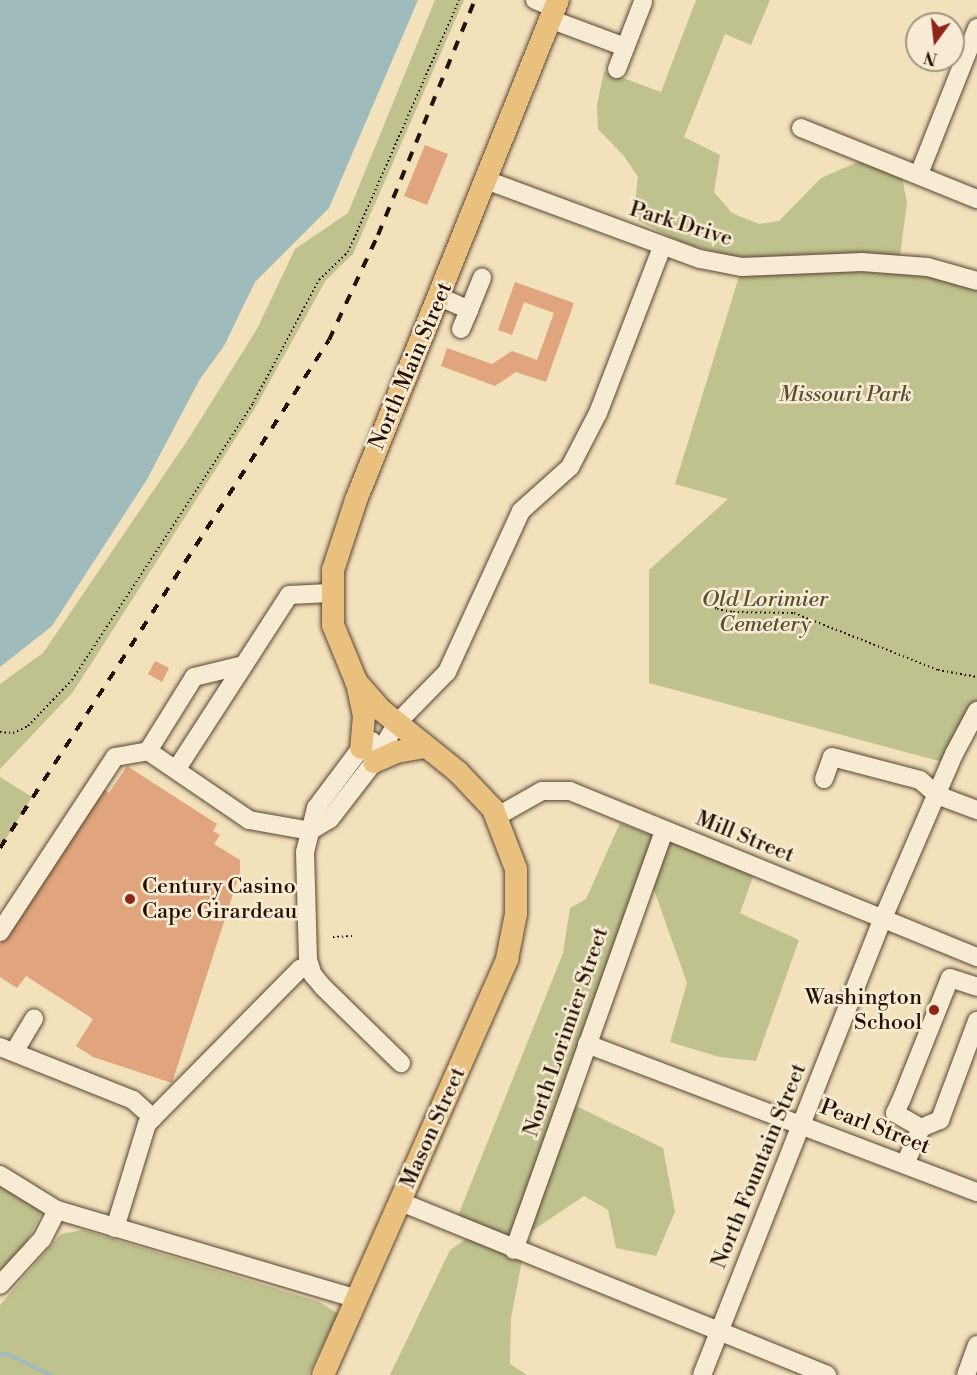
<!DOCTYPE html>
<html>
<head>
<meta charset="utf-8">
<style>
  body { margin:0 }
  #map { position:relative; width:977px; height:1375px; overflow:hidden; background:#f3e1bc; font-family:"Libre Bodoni",serif }
  div>[style] { position:absolute }
  [style*='--x'] { left:calc(var(--x)*1px); top:calc(var(--y)*1px); width:calc(var(--w)*1px); rotate:calc(var(--a)*1deg) }
  .green>* { inset:0; background:#bfc28e }
  .water>* { inset:0; background:#a0bbbb }
  .stream>* { height:4px; margin:-2px; padding:0 2px; transform-origin:2px; border-radius:2px; background:#a0bbbb }
  .building>* { inset:0; background:#e0a57c }
  .path>* { height:2px; margin-top:-1px; transform-origin:0; background:repeating-linear-gradient(90deg,#261005 0 1.5px,transparent 0 4.5px) }
  .roads { filter:drop-shadow(0 0 2px #594433) drop-shadow(0 0 2px #594433) }
  .minor>* { height:18px; margin:-9px; padding:0 9px; transform-origin:9px; border-radius:9px; background:#f7ecd3 }
  .major>* { height:22px; margin:-11px; padding:0 11px; transform-origin:11px; border-radius:11px; background:#eac07e }
  .rail>* { height:4px; margin-top:-2px; transform-origin:0; background:repeating-linear-gradient(90deg,#261005 0 10px,transparent 0 20px) }
  .dots>* { width:16px; height:16px; translate:-50% -50%; box-sizing:border-box; border:3px solid #f7ecd3; border-radius:50% }
  span { translate:-50% -50%; white-space:nowrap; text-align:center; line-height:1.15; -webkit-text-stroke:5px #f7ecd3; paint-order:stroke }
  .street-label { font-size:22px; color:#261005 }
  .park-label { font-size:22px; color:#5c4e35; font-style:italic }
  .poi-label { font-size:22px; color:#261005 }
  .left { translate:0 -50%; text-align:left }
  .right { translate:-100% -50%; text-align:right }
  .north { position:absolute; left:905px; top:12px; width:60px; height:60px; box-sizing:border-box; background:#f7ecd3; border:2px solid #a39481; border-radius:50%; rotate:195deg; font-size:16px; font-weight:700; line-height:24px; text-align:center; color:#261005 }
  .north::after { content:''; display:block; margin:auto; width:21px; height:27px; background:#8f2418; clip-path:polygon(50% 0,100% 100%,50% 72%,0 100%) }
</style>
</head>
<body>
<div id="map">
  <div class="green">
    <div style="clip-path:polygon(435px 0,464px 0,353px 254px,326px 280px,255px 408px,73px 692px,0 769px,0 684px,43px 653px,189px 438px,257px 329px,295px 249px,348px 213px)"></div>
    <div style="clip-path:polygon(696px 0,770px 0,751px 45px,725px 34px,684px 137px,720px 155px,714px 192px,732px 213px,759px 224px,779px 221px,821px 178px,862px 160px,902px 177px,907px 203px,900px 255px,798px 260px,729px 256px,681px 242px,633px 218px,638px 177px,624px 156px,598px 129px,597px 105px,604px 71px,661px 92px)"></div>
    <div style="clip-path:polygon(862px 262px,977px 281px,977px 712px,950px 764px,649px 683px,649px 570px,728px 499px,675px 484px,742px 267px)"></div>
    <div style="clip-path:polygon(0 777px,32px 797px,0 848px)"></div>
    <div style="clip-path:polygon(620px 823px,754px 874px,740px 913px,799px 940px,756px 1061px,719px 1057px,670px 1042px,687px 983px,653px 887px,574px 1105px,663px 1148px,675px 1212px,656px 1256px,616px 1248px,608px 1210px,584px 1196px,526px 1235px,524px 1246px,457px 1218px,563px 953px,570px 908px,586px 899px)"></div>
    <div style="clip-path:polygon(0 1184px,44px 1208px,25px 1245px,0 1271px)"></div>
    <div style="clip-path:polygon(83px 1230px,320px 1302px,338px 1314px,308px 1375px,0 1375px,0 1305px,61px 1234px)"></div>
    <div style="clip-path:polygon(470px 1236px,522px 1261px,511px 1318px,510px 1364px,527px 1375px,390px 1375px,450px 1250px)"></div>
  </div>
  <div class="water">
    <div style="clip-path:polygon(0 0,418px 0,329px 208px,255px 282px,224px 346px,200px 379px,146px 481px,52px 626px,0 667px)"></div>
  </div>
  <div class="stream">
    <div style="--x:0;--y:1355;--w:7;--a:-8"></div>
    <div style="--x:7;--y:1354;--w:49;--a:25.5"></div>
  </div>
  <div class="building">
    <div style="clip-path:polygon(425px 145px,448px 154px,427px 205px,404px 196px)"></div>
    <div style="clip-path:polygon(515px 282px,574px 303px,546px 382px,516px 372px,495px 386px,441px 366px,447px 348px,492px 364px,512px 351px,537px 360px,554px 313px,524px 302px,512px 335px,498px 330px)"></div>
    <div style="clip-path:polygon(155px 661px,169px 668px,162px 682px,148px 674px)"></div>
    <div style="clip-path:polygon(127px 766px,217px 824px,213px 831px,220px 835px,214px 844px,240px 860px,240px 872px,172px 1083px,93px 1057px,76px 1046px,93px 1019px,26px 976px,17px 988px,0 977px,0 944px,102px 788px,109px 793px)"></div>
  </div>
  <div class="path">
    <div style="--x:704;--y:600;--w:16;--a:35"></div>
    <div style="--x:717;--y:609;--w:16;--a:11"></div>
    <div style="--x:733;--y:612;--w:61;--a:0.9"></div>
    <div style="--x:794;--y:613;--w:155;--a:21.6"></div>
    <div style="--x:938;--y:670;--w:40;--a:10"></div>
    <div style="--x:0;--y:732;--w:13;--a:4"></div>
    <div style="--x:13;--y:733;--w:17;--a:-25"></div>
    <div style="--x:28;--y:726;--w:64;--a:-46.3"></div>
    <div style="--x:72;--y:680;--w:331;--a:-56.8"></div>
    <div style="--x:253;--y:403;--w:140;--a:-61.8"></div>
    <div style="--x:319;--y:280;--w:40;--a:-44"></div>
    <div style="--x:348;--y:252;--w:275;--a:-66.2"></div>
    <div style="--x:333;--y:937;--w:19;--a:-3"></div>
  </div>
  <div class="roads">
    <div class="minor">
      <div style="--x:535;--y:0;--w:22;--a:22"></div>
      <div style="--x:550;--y:19;--w:80;--a:20.5"></div>
      <div style="--x:617;--y:69;--w:72;--a:-68.8"></div>
      <div style="--x:801;--y:128;--w:190;--a:22"></div>
      <div style="--x:919;--y:174;--w:157;--a:-68.3"></div>
      <div style="--x:486;--y:180;--w:228;--a:20.3"></div>
      <div style="--x:700;--y:259;--w:43;--a:10.8"></div>
      <div style="--x:742;--y:267;--w:120;--a:-2.4"></div>
      <div style="--x:862;--y:262;--w:66;--a:4.3"></div>
      <div style="--x:928;--y:267;--w:51;--a:15.9"></div>
      <div style="--x:440;--y:297;--w:32;--a:24"></div>
      <div style="--x:469;--y:310;--w:35;--a:-68"></div>
      <div style="--x:461;--y:329;--w:21;--a:-67"></div>
      <div style="--x:372;--y:741;--w:13;--a:148"></div>
      <div style="--x:361;--y:748;--w:75;--a:126.9"></div>
      <div style="--x:316;--y:808;--w:45;--a:104"></div>
      <div style="--x:305;--y:852;--w:108;--a:88.4"></div>
      <div style="--x:308;--y:960;--w:16;--a:72"></div>
      <div style="--x:313;--y:975;--w:16;--a:50"></div>
      <div style="--x:323;--y:987;--w:109;--a:44.3"></div>
      <div style="--x:148;--y:751;--w:87;--a:-58.1"></div>
      <div style="--x:194;--y:677;--w:51;--a:-13.5"></div>
      <div style="--x:176;--y:770;--w:208;--a:-57.1"></div>
      <div style="--x:289;--y:595;--w:41;--a:-2.8"></div>
      <div style="--x:824;--y:779;--w:23;--a:-70"></div>
      <div style="--x:832;--y:757;--w:91;--a:14.6"></div>
      <div style="--x:920;--y:780;--w:23;--a:41"></div>
      <div style="--x:937;--y:795;--w:43;--a:20.6"></div>
      <div style="--x:496;--y:817;--w:53;--a:-29.5"></div>
      <div style="--x:542;--y:791;--w:28;--a:0"></div>
      <div style="--x:570;--y:791;--w:440;--a:22.2"></div>
      <div style="--x:310;--y:831;--w:23;--a:-31"></div>
      <div style="--x:330;--y:819;--w:72;--a:-52.3"></div>
      <div style="--x:374;--y:762;--w:45;--a:-59.5"></div>
      <div style="--x:397;--y:723;--w:71;--a:-45.6"></div>
      <div style="--x:447;--y:672;--w:177;--a:-65.3"></div>
      <div style="--x:521;--y:511;--w:66;--a:-41.9"></div>
      <div style="--x:570;--y:467;--w:61;--a:-62.6"></div>
      <div style="--x:598;--y:413;--w:178;--a:-68.9"></div>
      <div style="--x:0;--y:932;--w:209;--a:-56.7"></div>
      <div style="--x:115;--y:757;--w:34;--a:-10"></div>
      <div style="--x:148;--y:751;--w:122;--a:34.3"></div>
      <div style="--x:249;--y:820;--w:62;--a:10.2"></div>
      <div style="--x:587;--y:1044;--w:417;--a:20.8"></div>
      <div style="--x:0;--y:1047;--w:143;--a:21.7"></div>
      <div style="--x:133;--y:1100;--w:27;--a:42"></div>
      <div style="--x:14;--y:1052;--w:39;--a:-59"></div>
      <div style="--x:921;--y:1128;--w:30;--a:-150"></div>
      <div style="--x:895;--y:1113;--w:17;--a:-65"></div>
      <div style="--x:902;--y:1098;--w:129;--a:-68.2"></div>
      <div style="--x:950;--y:978;--w:28;--a:18"></div>
      <div style="--x:905;--y:1164;--w:39;--a:-66"></div>
      <div style="--x:921;--y:1128;--w:21;--a:-23"></div>
      <div style="--x:940;--y:1120;--w:106;--a:-69.5"></div>
      <div style="--x:0;--y:1175;--w:67;--a:31.6"></div>
      <div style="--x:57;--y:1210;--w:33;--a:117"></div>
      <div style="--x:42;--y:1239;--w:62;--a:132.4"></div>
      <div style="--x:401;--y:1202;--w:460;--a:22.1"></div>
      <div style="--x:57;--y:1210;--w:313;--a:16.5"></div>
      <div style="--x:115;--y:1228;--w:109;--a:-72.9"></div>
      <div style="--x:147;--y:1124;--w:218;--a:-45.4"></div>
      <div style="--x:300;--y:969;--w:9;--a:-13"></div>
      <div style="--x:514;--y:1250;--w:446;--a:-70.3"></div>
      <div style="--x:702;--y:1375;--w:492;--a:-68.4"></div>
      <div style="--x:883;--y:918;--w:179;--a:-66.6"></div>
      <div style="--x:954;--y:754;--w:49;--a:-61.9"></div>
      <div style="--x:966;--y:1375;--w:32;--a:-70"></div>
    </div>
    <div class="major">
      <div style="--x:357;--y:683;--w:34;--a:78"></div>
      <div style="--x:364;--y:716;--w:32;--a:95"></div>
      <div style="--x:374;--y:762;--w:24;--a:-24"></div>
      <div style="--x:396;--y:752;--w:28;--a:-10"></div>
      <div style="--x:323;--y:1375;--w:455;--a:-66.1"></div>
      <div style="--x:507;--y:959;--w:46;--a:-78.7"></div>
      <div style="--x:516;--y:914;--w:45;--a:-90"></div>
      <div style="--x:516;--y:869;--w:64;--a:-111"></div>
      <div style="--x:493;--y:809;--w:51;--a:-133.4"></div>
      <div style="--x:458;--y:772;--w:100;--a:-141.1"></div>
      <div style="--x:380;--y:709;--w:37;--a:-131"></div>
      <div style="--x:356;--y:681;--w:61;--a:-112.3"></div>
      <div style="--x:333;--y:625;--w:55;--a:-90"></div>
      <div style="--x:333;--y:570;--w:74;--a:-71.8"></div>
      <div style="--x:356;--y:500;--w:539;--a:-68"></div>
    </div>
  </div>
  <div class="rail">
    <div style="--x:0;--y:848;--w:605;--a:-57.07"></div>
    <div style="--x:329;--y:340;--w:116;--a:-65"></div>
    <div style="--x:378;--y:235;--w:254;--a:-67.6"></div>
  </div>
  <div class="dots">
    <div style="left:130px;top:899px;background:#8f2418"></div>
    <div style="left:934px;top:1010px;background:#8f2418"></div>
  </div>
  <div class="street-label">
    <span style="left:681px;top:224px;rotate:17deg">Park Drive</span>
    <span style="left:411px;top:366px;rotate:-67deg">North Main Street</span>
    <span style="left:745px;top:837px;rotate:22deg">Mill Street</span>
    <span style="left:566px;top:1032px;rotate:-71deg">North Lorimier Street</span>
    <span style="left:875px;top:1127px;rotate:21deg">Pearl Street</span>
    <span style="left:433px;top:1128px;rotate:-66deg">Mason Street</span>
    <span style="left:759px;top:1166px;rotate:-68deg">North Fountain Street</span>
  </div>
  <div class="park-label">
    <span style="left:845px;top:395px">Missouri Park</span>
    <span style="left:765px;top:612px">Old Lorimier<br>Cemetery</span>
  </div>
  <div class="poi-label">
    <span class="left" style="left:142px;top:899px">Century Casino<br>Cape Girardeau</span>
    <span class="right" style="left:922px;top:1010px">Washington<br>School</span>
  </div>
  <div class="north">N</div>
</div>
</body>
</html>
